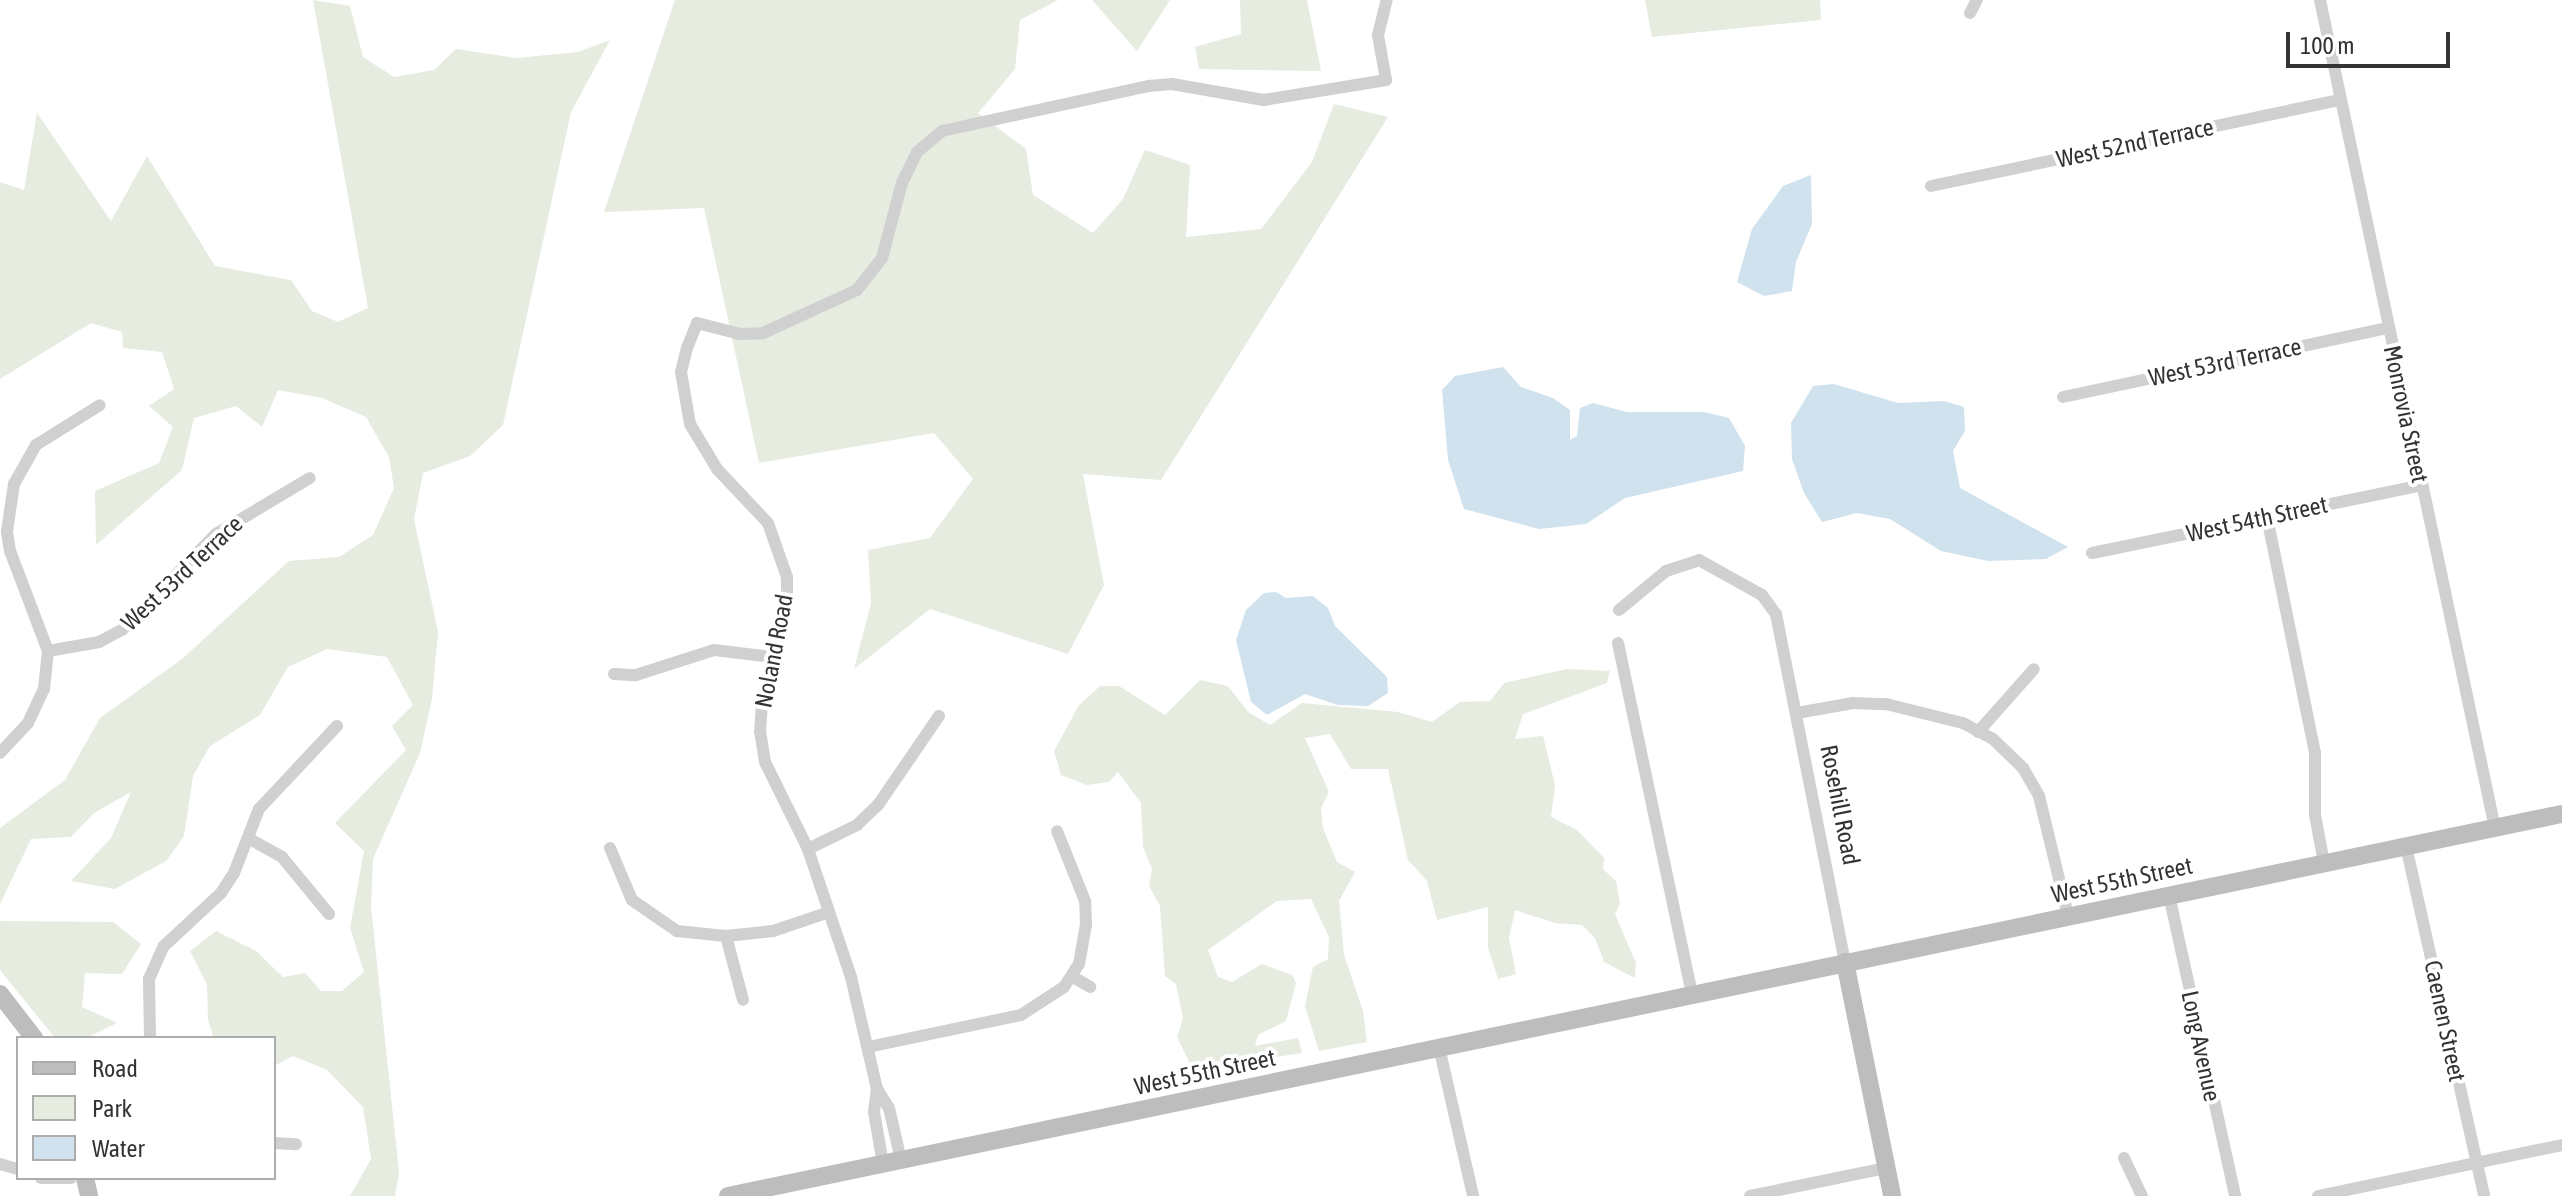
<!DOCTYPE html>
<html>
<head>
<meta charset="utf-8">
<style>
  body { margin:0 }
  #map { position:relative; width:2562px; height:1196px; overflow:hidden; background:#fff; font-family:"Asap Condensed",sans-serif }
  div>[style] { position:absolute }
  [style*='--x'] { left:calc(var(--x)*1px); top:calc(var(--y)*1px); width:calc(var(--w)*1px); rotate:calc(var(--a)*1deg) }
  .green>* { inset:0; background:#e6ecdf }
  .water>* { inset:0; background:#cfe2ee }
  .street>* { height:12px; margin:-6px; padding:0 6px; transform-origin:6px; border-radius:6px; background:#d0d0d0 }
  .secondary>* { height:18px; margin:-9px; padding:0 9px; transform-origin:9px; border-radius:9px; background:#bdbdbd }
  span { translate:-50% -50%; white-space:nowrap; text-align:center; line-height:1.15; -webkit-text-stroke:8px #fff; paint-order:stroke }
  .street-label { font-size:24px; color:#333 }
  .legend { position:absolute; left:16px; top:1036px; width:260px; height:144px; box-sizing:border-box; background:#fff; border:2px solid #adadad; margin:0; padding:10px 14px; list-style:none; font-size:24px; color:#333 }
  .legend li { display:flex; align-items:center; gap:16px; height:40px }
  .legend b { width:40px; border:2px solid #adadad }
  .scale { position:absolute; left:2286px; top:32px; width:164px; height:36px; box-sizing:border-box; border:4px solid #333; border-top:0; padding-left:10px; font-size:24px; line-height:28px; white-space:nowrap; color:#333; -webkit-text-stroke:6px #fff; paint-order:stroke }
</style>
</head>
<body>
<div id="map">
  <div class="green">
    <div style="clip-path:polygon(313px 0,350px 6px,363px 57px,394px 77px,434px 70px,456px 49px,517px 58px,578px 52px,610px 40px,571px 112px,503px 425px,470px 456px,423px 473px,414px 519px,438px 632px,432px 699px,420px 753px,373px 859px,371px 907px,399px 1172px,395px 1196px,350px 1196px,371px 1159px,363px 1107px,327px 1070px,293px 1056px,274px 1066px,274px 1038px,214px 1038px,208px 1020px,207px 985px,190px 951px,216px 931px,256px 951px,283px 977px,305px 973px,321px 991px,342px 991px,364px 972px,350px 928px,364px 851px,335px 823px,406px 750px,392px 726px,413px 705px,387px 657px,327px 649px,288px 667px,260px 715px,210px 746px,193px 776px,184px 836px,166px 861px,115px 889px,71px 881px,111px 838px,131px 792px,94px 813px,71px 837px,31px 839px,0 904px,0 828px,65px 780px,100px 718px,182px 659px,289px 561px,339px 557px,373px 535px,394px 488px,389px 457px,366px 417px,322px 398px,278px 390px,262px 427px,236px 406px,194px 418px,182px 470px,96px 545px,95px 491px,159px 463px,173px 427px,149px 406px,174px 389px,162px 352px,123px 348px,122px 332px,91px 323px,0 379px,0 182px,24px 190px,37px 113px,111px 221px,147px 156px,215px 266px,291px 280px,312px 311px,338px 322px,368px 308px)"></div>
    <div style="clip-path:polygon(675px 0,1058px 0,1020px 20px,1015px 69px,978px 113px,1026px 149px,1033px 195px,1093px 233px,1123px 199px,1145px 150px,1190px 165px,1186px 237px,1261px 229px,1312px 162px,1334px 104px,1388px 117px,1161px 480px,1083px 474px,1104px 585px,1068px 654px,930px 609px,854px 669px,871px 603px,868px 550px,930px 538px,973px 479px,934px 433px,759px 463px,704px 208px,604px 212px)"></div>
    <div style="clip-path:polygon(1092px 0,1170px 0,1137px 51px)"></div>
    <div style="clip-path:polygon(1240px 0,1307px 0,1321px 71px,1199px 69px,1195px 47px,1241px 34px)"></div>
    <div style="clip-path:polygon(1645px 0,1820px 0,1821px 20px,1652px 37px)"></div>
    <div style="clip-path:polygon(1567px 669px,1610px 671px,1607px 683px,1523px 714px,1515px 739px,1543px 736px,1555px 785px,1551px 817px,1577px 830px,1604px 858px,1603px 869px,1616px 881px,1620px 903px,1615px 914px,1636px 963px,1635px 978px,1604px 962px,1595px 938px,1582px 925px,1555px 923px,1515px 910px,1509px 938px,1516px 974px,1498px 979px,1488px 948px,1488px 907px,1437px 920px,1427px 881px,1408px 860px,1388px 769px,1351px 769px,1330px 734px,1305px 738px,1329px 792px,1321px 808px,1323px 828px,1337px 862px,1355px 872px,1339px 901px,1344px 955px,1363px 1011px,1367px 1042px,1319px 1051px,1305px 1006px,1313px 967px,1328px 959px,1329px 937px,1311px 899px,1277px 901px,1208px 950px,1218px 977px,1232px 982px,1262px 964px,1292px 975px,1296px 983px,1286px 1021px,1258px 1035px,1255px 1046px,1298px 1038px,1302px 1053px,1193px 1070px,1177px 1037px,1183px 1018px,1176px 984px,1165px 976px,1160px 906px,1149px 886px,1152px 869px,1143px 847px,1141px 803px,1118px 772px,1109px 782px,1087px 785px,1061px 775px,1054px 751px,1079px 705px,1100px 686px,1119px 686px,1165px 715px,1200px 680px,1228px 686px,1248px 712px,1270px 725px,1302px 703px,1398px 712px,1432px 722px,1460px 702px,1490px 701px,1504px 683px)"></div>
    <div style="clip-path:polygon(0 921px,113px 922px,141px 944px,122px 974px,85px 973px,82px 1007px,117px 1023px,86px 1038px,55px 1038px,0 970px)"></div>
  </div>
  <div class="water">
    <div style="clip-path:polygon(1811px 175px,1812px 224px,1796px 262px,1792px 291px,1764px 296px,1737px 282px,1752px 229px,1783px 186px)"></div>
    <div style="clip-path:polygon(1503px 367px,1521px 387px,1553px 398px,1570px 410px,1570px 440px,1577px 436px,1580px 408px,1593px 403px,1627px 412px,1704px 412px,1729px 418px,1745px 446px,1743px 471px,1625px 498px,1586px 524px,1539px 529px,1464px 509px,1448px 460px,1442px 390px,1455px 376px)"></div>
    <div style="clip-path:polygon(1834px 384px,1898px 403px,1944px 401px,1964px 407px,1965px 431px,1953px 451px,1960px 488px,2068px 547px,2046px 559px,1988px 561px,1941px 551px,1890px 519px,1857px 513px,1822px 522px,1804px 493px,1792px 459px,1791px 423px,1813px 386px)"></div>
    <div style="clip-path:polygon(1276px 592px,1286px 598px,1313px 596px,1328px 608px,1335px 626px,1387px 677px,1388px 693px,1368px 706px,1338px 705px,1305px 694px,1267px 715px,1251px 702px,1236px 640px,1246px 610px,1264px 593px)"></div>
  </div>
  <div class="street">
    <div style="--x:2320;--y:0;--w:846;--a:78.07"></div>
    <div style="--x:1970;--y:13;--w:15;--a:-62"></div>
    <div style="--x:1931;--y:186;--w:418;--a:-11.9"></div>
    <div style="--x:2063;--y:397;--w:331;--a:-12"></div>
    <div style="--x:2267;--y:517;--w:241;--a:78.5"></div>
    <div style="--x:2315;--y:753;--w:62;--a:90"></div>
    <div style="--x:2315;--y:815;--w:49;--a:79.4"></div>
    <div style="--x:2092;--y:553;--w:337;--a:-11.6"></div>
    <div style="--x:1619;--y:610;--w:61;--a:-39.7"></div>
    <div style="--x:1666;--y:571;--w:35;--a:-18"></div>
    <div style="--x:1699;--y:560;--w:72;--a:29.1"></div>
    <div style="--x:1762;--y:595;--w:24;--a:54"></div>
    <div style="--x:1776;--y:614;--w:355;--a:78.8"></div>
    <div style="--x:1618;--y:643;--w:359;--a:78.1"></div>
    <div style="--x:48;--y:651;--w:52;--a:-10"></div>
    <div style="--x:99;--y:642;--w:26;--a:-28"></div>
    <div style="--x:122;--y:630;--w:134;--a:-45.6"></div>
    <div style="--x:216;--y:534;--w:109;--a:-30.8"></div>
    <div style="--x:614;--y:674;--w:22;--a:3"></div>
    <div style="--x:636;--y:675;--w:82;--a:-17.8"></div>
    <div style="--x:714;--y:650;--w:59;--a:6.8"></div>
    <div style="--x:1797;--y:713;--w:57;--a:-10.1"></div>
    <div style="--x:1853;--y:703;--w:33;--a:2"></div>
    <div style="--x:1886;--y:704;--w:79;--a:13.9"></div>
    <div style="--x:1963;--y:723;--w:34;--a:28"></div>
    <div style="--x:1993;--y:739;--w:42;--a:44"></div>
    <div style="--x:2023;--y:768;--w:32;--a:60"></div>
    <div style="--x:2039;--y:796;--w:123;--a:76.4"></div>
    <div style="--x:1978;--y:732;--w:84;--a:-48.4"></div>
    <div style="--x:0;--y:753;--w:41;--a:-47"></div>
    <div style="--x:28;--y:723;--w:38;--a:-65"></div>
    <div style="--x:44;--y:689;--w:38;--a:-84"></div>
    <div style="--x:48;--y:651;--w:107;--a:-110.8"></div>
    <div style="--x:10;--y:551;--w:20;--a:-99"></div>
    <div style="--x:7;--y:531;--w:48;--a:-81.5"></div>
    <div style="--x:14;--y:484;--w:45;--a:-60.6"></div>
    <div style="--x:36;--y:445;--w:75;--a:-32"></div>
    <div style="--x:248;--y:838;--w:39;--a:29"></div>
    <div style="--x:282;--y:857;--w:74;--a:50.5"></div>
    <div style="--x:2406;--y:846;--w:359;--a:77.4"></div>
    <div style="--x:610;--y:848;--w:56;--a:67.1"></div>
    <div style="--x:632;--y:900;--w:55;--a:34.6"></div>
    <div style="--x:677;--y:931;--w:49;--a:5.8"></div>
    <div style="--x:726;--y:936;--w:47;--a:-6.1"></div>
    <div style="--x:773;--y:931;--w:59;--a:-18.7"></div>
    <div style="--x:808;--y:849;--w:55;--a:-26.1"></div>
    <div style="--x:857;--y:825;--w:29;--a:-44"></div>
    <div style="--x:878;--y:805;--w:108;--a:-55.6"></div>
    <div style="--x:2169;--y:895;--w:308;--a:77.6"></div>
    <div style="--x:726;--y:936;--w:66;--a:75.1"></div>
    <div style="--x:1073;--y:977;--w:20;--a:30"></div>
    <div style="--x:150;--y:1038;--w:59;--a:-91"></div>
    <div style="--x:149;--y:979;--w:36;--a:-66"></div>
    <div style="--x:164;--y:946;--w:78;--a:-42.9"></div>
    <div style="--x:221;--y:893;--w:24;--a:-57"></div>
    <div style="--x:234;--y:873;--w:69;--a:-68.7"></div>
    <div style="--x:259;--y:809;--w:114;--a:-46.8"></div>
    <div style="--x:868;--y:1047;--w:156;--a:-11.8"></div>
    <div style="--x:1021;--y:1015;--w:51;--a:-33.1"></div>
    <div style="--x:1064;--y:987;--w:27;--a:-57"></div>
    <div style="--x:1079;--y:964;--w:39;--a:-80"></div>
    <div style="--x:1086;--y:926;--w:25;--a:-92"></div>
    <div style="--x:1085;--y:901;--w:75;--a:-111.8"></div>
    <div style="--x:1439;--y:1047;--w:153;--a:77.1"></div>
    <div style="--x:877;--y:1089;--w:22;--a:58"></div>
    <div style="--x:889;--y:1108;--w:53;--a:77"></div>
    <div style="--x:274;--y:1143;--w:22;--a:3"></div>
    <div style="--x:2124;--y:1158;--w:42;--a:64.7"></div>
    <div style="--x:0;--y:1164;--w:19;--a:16"></div>
    <div style="--x:883;--y:1164;--w:53;--a:-99.8"></div>
    <div style="--x:874;--y:1112;--w:23;--a:-83"></div>
    <div style="--x:877;--y:1089;--w:115;--a:-103.1"></div>
    <div style="--x:851;--y:977;--w:135;--a:-108.6"></div>
    <div style="--x:808;--y:849;--w:97;--a:-116.3"></div>
    <div style="--x:765;--y:762;--w:30;--a:-99"></div>
    <div style="--x:760;--y:732;--w:32;--a:-86"></div>
    <div style="--x:762;--y:700;--w:94;--a:-74.6"></div>
    <div style="--x:787;--y:609;--w:32;--a:-90"></div>
    <div style="--x:787;--y:577;--w:57;--a:-109.4"></div>
    <div style="--x:768;--y:523;--w:74;--a:-133.4"></div>
    <div style="--x:717;--y:469;--w:52;--a:-121"></div>
    <div style="--x:690;--y:424;--w:53;--a:-99.8"></div>
    <div style="--x:681;--y:372;--w:25;--a:-76"></div>
    <div style="--x:687;--y:348;--w:27;--a:-68"></div>
    <div style="--x:697;--y:323;--w:44;--a:14.3"></div>
    <div style="--x:740;--y:334;--w:23;--a:-2"></div>
    <div style="--x:763;--y:333;--w:103;--a:-24.6"></div>
    <div style="--x:857;--y:290;--w:41;--a:-52"></div>
    <div style="--x:882;--y:258;--w:78;--a:-75.1"></div>
    <div style="--x:902;--y:183;--w:34;--a:-64"></div>
    <div style="--x:917;--y:152;--w:33;--a:-40"></div>
    <div style="--x:942;--y:131;--w:212;--a:-12.3"></div>
    <div style="--x:1149;--y:86;--w:23;--a:-5"></div>
    <div style="--x:1172;--y:84;--w:93;--a:9.9"></div>
    <div style="--x:1264;--y:100;--w:124;--a:-9.3"></div>
    <div style="--x:1386;--y:80;--w:46;--a:-100.1"></div>
    <div style="--x:1378;--y:35;--w:36;--a:-76"></div>
    <div style="--x:41;--y:1178;--w:30;--a:0"></div>
    <div style="--x:1750;--y:1196;--w:138;--a:-11.7"></div>
    <div style="--x:2318;--y:1196;--w:249;--a:-11.8"></div>
  </div>
  <div class="secondary">
    <div style="--x:1845;--y:962;--w:239;--a:78.6"></div>
    <div style="--x:0;--y:994;--w:56;--a:52.3"></div>
    <div style="--x:85;--y:1178;--w:18;--a:77"></div>
    <div style="--x:728;--y:1196;--w:1873;--a:-11.77"></div>
  </div>
  <div class="street-label">
    <span style="left:2135px;top:143px;rotate:-12deg">West 52nd Terrace</span>
    <span style="left:2225px;top:362px;rotate:-12deg">West 53rd Terrace</span>
    <span style="left:2406px;top:414px;rotate:78deg">Monrovia Street</span>
    <span style="left:2257px;top:519px;rotate:-12deg">West 54th Street</span>
    <span style="left:182px;top:573px;rotate:-43deg">West 53rd Terrace</span>
    <span style="left:774px;top:651px;rotate:-79deg">Noland Road</span>
    <span style="left:1840px;top:805px;rotate:79deg">Rosehill Road</span>
    <span style="left:2122px;top:880px;rotate:-12deg">West 55th Street</span>
    <span style="left:2445px;top:1021px;rotate:78deg">Caenen Street</span>
    <span style="left:2201px;top:1046px;rotate:78deg">Long Avenue</span>
    <span style="left:1205px;top:1072px;rotate:-12deg">West 55th Street</span>
  </div>
  <ul class="legend">
  <li><b style="height:10px;background:#bdbdbd"></b>Road</li>
  <li><b style="height:22px;background:#e6ecdf"></b>Park</li>
  <li><b style="height:22px;background:#cfe2ee"></b>Water</li>
  </ul>
  <div class="scale">100 m</div>
</div>
</body>
</html>
